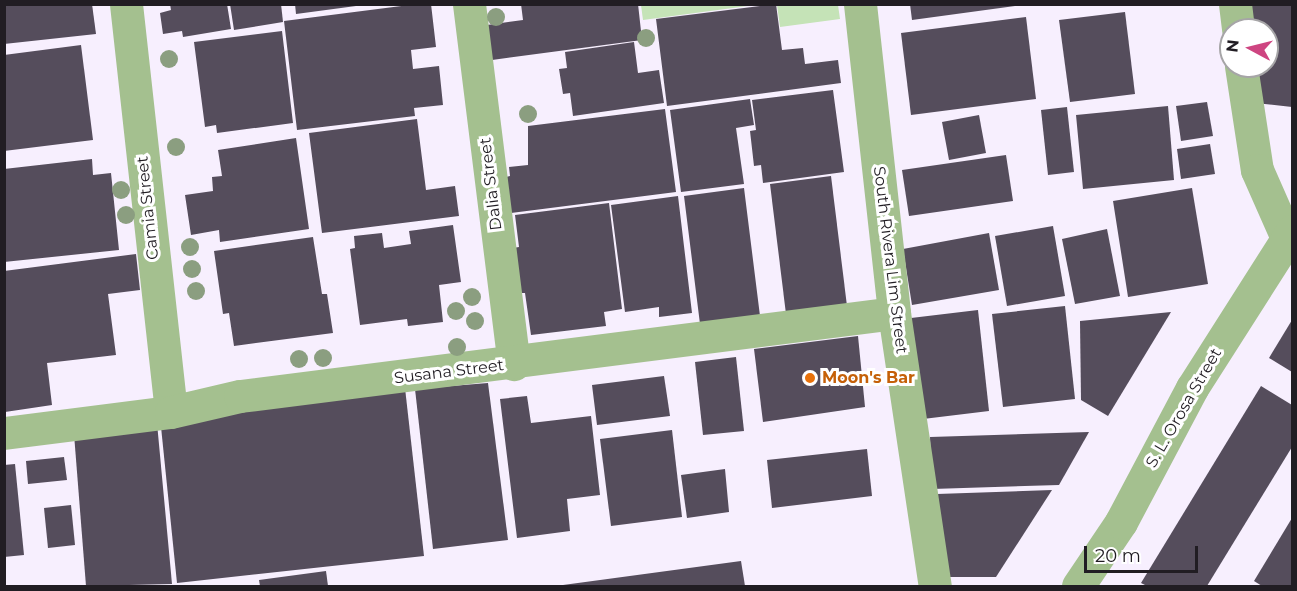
<!DOCTYPE html>
<html>
<head>
<meta charset="utf-8">
<style>
  body { margin:0 }
  #map { position:relative; width:1297px; height:591px; overflow:hidden; background:#f7effe; font-family:Montserrat,sans-serif }
  div>[style] { position:absolute }
  [style*='--x'] { left:calc(var(--x)*1px); top:calc(var(--y)*1px); width:calc(var(--w)*1px); rotate:calc(var(--a)*1deg) }
  .green>* { inset:0; background:#c5e3b7 }
  .building>* { inset:0; background:#554d5c }
  .street>* { height:33px; margin:-16.5px; padding:0 16.5px; transform-origin:16.5px; border-radius:16.5px; background:#a4c08f }
  .trees>* { width:18px; height:18px; margin:-9px; border-radius:50%; background:#8b9e80 }
  .dots>* { width:16px; height:16px; translate:-50% -50%; box-sizing:border-box; border:3px solid #fff; border-radius:50% }
  span { translate:-50% -50%; white-space:nowrap; text-align:center; line-height:1.15; -webkit-text-stroke:6px #fff; paint-order:stroke }
  .street-label { font-size:16px; color:#211d23 }
  .food-label { font-size:16px; color:#c56008; font-weight:700 }
  .left { translate:0 -50%; text-align:left }
  .frame { position:absolute; inset:0; border:6px solid #211d23; pointer-events:none }
  .north { position:absolute; left:1219px; top:18px; width:60px; height:60px; box-sizing:border-box; background:#fff; border:2px solid #a6a5a7; border-radius:50%; rotate:277deg; font-size:16px; font-weight:700; line-height:24px; text-align:center; color:#211d23 }
  .north::after { content:''; display:block; margin:auto; width:21px; height:27px; background:#ce4581; clip-path:polygon(50% 0,100% 100%,50% 72%,0 100%) }
  .scale { position:absolute; left:1084px; top:546px; width:114px; height:27px; box-sizing:border-box; border:3px solid #211d23; border-top:0; padding-left:8px; font-size:18px; line-height:21px; white-space:nowrap; color:#211d23; -webkit-text-stroke:4px #fff; paint-order:stroke }
</style>
</head>
<body>
<div id="map">
  <div class="green">
    <div style="clip-path:polygon(641px 5px,641px 4px,755px 5px,643px 20px)"></div>
    <div style="clip-path:polygon(777px 5px,838px 5px,840px 19px,780px 27px)"></div>
  </div>
  <div class="building">
    <div style="clip-path:polygon(4px 4px,92px 4px,96px 34px,4px 44px)"></div>
    <div style="clip-path:polygon(170px 4px,227px 4px,231px 29px,183px 37px,182px 31px,163px 34px,160px 13px,171px 10px)"></div>
    <div style="clip-path:polygon(230px 4px,281px 4px,283px 22px,234px 30px)"></div>
    <div style="clip-path:polygon(295px 4px,356px 4px,356px 6px,296px 14px)"></div>
    <div style="clip-path:polygon(417px 4px,431px 4px,436px 47px,411px 50px,413px 69px,439px 66px,443px 105px,414px 108px,415px 116px,297px 130px,284px 21px)"></div>
    <div style="clip-path:polygon(521px 4px,638px 4px,642px 40px,492px 60px,487px 25px,523px 20px)"></div>
    <div style="clip-path:polygon(776px 4px,782px 50px,803px 48px,805px 64px,838px 60px,841px 83px,667px 106px,656px 19px)"></div>
    <div style="clip-path:polygon(910px 4px,1015px 4px,1015px 6px,912px 20px)"></div>
    <div style="clip-path:polygon(1244px 4px,1292px 4px,1292px 107px,1255px 103px,1251px 66px,1267px 66px,1267px 30px,1247px 30px)"></div>
    <div style="clip-path:polygon(1125px 12px,1135px 94px,1070px 102px,1059px 20px)"></div>
    <div style="clip-path:polygon(1026px 17px,1036px 99px,911px 115px,901px 33px)"></div>
    <div style="clip-path:polygon(282px 31px,293px 123px,217px 133px,216px 125px,205px 127px,194px 42px)"></div>
    <div style="clip-path:polygon(634px 42px,638px 73px,659px 70px,664px 103px,573px 116px,570px 93px,563px 94px,559px 69px,567px 68px,565px 52px)"></div>
    <div style="clip-path:polygon(81px 45px,93px 140px,4px 151px,4px 55px)"></div>
    <div style="clip-path:polygon(833px 90px,844px 172px,763px 183px,761px 165px,754px 166px,750px 131px,756px 130px,752px 100px)"></div>
    <div style="clip-path:polygon(750px 99px,754px 125px,736px 128px,744px 184px,681px 192px,670px 110px)"></div>
    <div style="clip-path:polygon(1207px 102px,1213px 136px,1181px 141px,1176px 106px)"></div>
    <div style="clip-path:polygon(1168px 106px,1174px 180px,1083px 189px,1076px 115px)"></div>
    <div style="clip-path:polygon(1067px 107px,1074px 172px,1048px 175px,1041px 110px)"></div>
    <div style="clip-path:polygon(665px 109px,676px 192px,511px 213px,506px 177px,510px 176px,509px 167px,528px 165px,528px 126px)"></div>
    <div style="clip-path:polygon(979px 115px,986px 153px,949px 160px,942px 122px)"></div>
    <div style="clip-path:polygon(417px 119px,426px 190px,455px 186px,459px 216px,322px 233px,309px 133px)"></div>
    <div style="clip-path:polygon(296px 138px,309px 229px,220px 242px,219px 230px,191px 235px,185px 195px,213px 191px,212px 177px,222px 176px,218px 150px)"></div>
    <div style="clip-path:polygon(1210px 144px,1215px 174px,1181px 179px,1177px 149px)"></div>
    <div style="clip-path:polygon(1006px 155px,1013px 201px,909px 216px,902px 170px)"></div>
    <div style="clip-path:polygon(92px 159px,93px 175px,111px 173px,119px 250px,4px 262px,4px 169px)"></div>
    <div style="clip-path:polygon(831px 176px,847px 306px,786px 314px,770px 184px)"></div>
    <div style="clip-path:polygon(744px 188px,760px 316px,700px 324px,684px 196px)"></div>
    <div style="clip-path:polygon(1192px 188px,1208px 284px,1128px 297px,1113px 201px)"></div>
    <div style="clip-path:polygon(678px 196px,692px 313px,659px 317px,659px 307px,625px 312px,611px 205px)"></div>
    <div style="clip-path:polygon(609px 203px,622px 309px,604px 312px,606px 326px,531px 335px,525px 293px,519px 293px,513px 248px,519px 247px,515px 215px)"></div>
    <div style="clip-path:polygon(453px 225px,461px 282px,439px 285px,443px 322px,408px 326px,407px 319px,360px 325px,350px 249px,355px 248px,354px 236px,382px 233px,384px 248px,411px 244px,409px 231px)"></div>
    <div style="clip-path:polygon(1053px 226px,1065px 296px,1007px 306px,995px 236px)"></div>
    <div style="clip-path:polygon(1107px 229px,1120px 296px,1075px 304px,1062px 239px)"></div>
    <div style="clip-path:polygon(989px 233px,999px 290px,912px 305px,903px 249px)"></div>
    <div style="clip-path:polygon(313px 237px,322px 294px,327px 294px,333px 333px,234px 346px,229px 313px,223px 314px,214px 251px)"></div>
    <div style="clip-path:polygon(136px 254px,140px 290px,108px 294px,116px 355px,47px 363px,52px 405px,5px 412px,4px 271px)"></div>
    <div style="clip-path:polygon(1065px 306px,1075px 399px,1003px 407px,992px 314px)"></div>
    <div style="clip-path:polygon(978px 310px,989px 411px,923px 419px,911px 318px)"></div>
    <div style="clip-path:polygon(1171px 312px,1108px 416px,1081px 400px,1080px 321px)"></div>
    <div style="clip-path:polygon(1292px 320px,1292px 372px,1269px 358px)"></div>
    <div style="clip-path:polygon(858px 336px,865px 407px,763px 422px,754px 349px)"></div>
    <div style="clip-path:polygon(736px 357px,744px 431px,703px 435px,695px 362px)"></div>
    <div style="clip-path:polygon(664px 376px,670px 416px,597px 425px,592px 385px)"></div>
    <div style="clip-path:polygon(488px 383px,508px 540px,433px 549px,415px 389px)"></div>
    <div style="clip-path:polygon(1261px 386px,1292px 405px,1292px 447px,1207px 586px,1147px 586px,1141px 583px)"></div>
    <div style="clip-path:polygon(405px 388px,424px 556px,177px 583px,160px 417px)"></div>
    <div style="clip-path:polygon(527px 396px,531px 423px,591px 416px,600px 495px,567px 499px,570px 531px,517px 538px,500px 399px)"></div>
    <div style="clip-path:polygon(157px 423px,172px 584px,86px 586px,74px 434px)"></div>
    <div style="clip-path:polygon(672px 430px,682px 517px,611px 526px,600px 439px)"></div>
    <div style="clip-path:polygon(1089px 432px,1059px 485px,932px 489px,930px 437px)"></div>
    <div style="clip-path:polygon(867px 449px,872px 496px,772px 508px,767px 460px)"></div>
    <div style="clip-path:polygon(64px 457px,67px 480px,28px 484px,26px 461px)"></div>
    <div style="clip-path:polygon(15px 464px,24px 555px,4px 557px,4px 465px)"></div>
    <div style="clip-path:polygon(725px 469px,729px 512px,687px 518px,681px 475px)"></div>
    <div style="clip-path:polygon(1052px 490px,996px 577px,945px 577px,937px 494px)"></div>
    <div style="clip-path:polygon(71px 505px,75px 545px,48px 548px,44px 508px)"></div>
    <div style="clip-path:polygon(1292px 518px,1292px 586px,1262px 586px,1254px 581px)"></div>
    <div style="clip-path:polygon(741px 561px,745px 586px,563px 586px,563px 585px)"></div>
    <div style="clip-path:polygon(326px 571px,328px 586px,260px 586px,259px 580px)"></div>
  </div>
  <div class="street">
    <div style="--x:126;--y:4;--w:410;--a:83.7"></div>
    <div style="--x:469;--y:4;--w:363;--a:82.9"></div>
    <div style="--x:860;--y:4;--w:311;--a:83.7"></div>
    <div style="--x:894;--y:313;--w:276;--a:81.5"></div>
    <div style="--x:1235;--y:4;--w:26;--a:83"></div>
    <div style="--x:1241;--y:66;--w:105;--a:81.3"></div>
    <div style="--x:1257;--y:170;--w:74;--a:66.2"></div>
    <div style="--x:4;--y:433;--w:168;--a:-7.2"></div>
    <div style="--x:171;--y:412;--w:71;--a:-13.1"></div>
    <div style="--x:240;--y:396;--w:659;--a:-7.23"></div>
    <div style="--x:1078;--y:586;--w:77;--a:-56.1"></div>
    <div style="--x:1121;--y:522;--w:152;--a:-62.1"></div>
    <div style="--x:1192;--y:388;--w:186;--a:-57.5"></div>
  </div>
  <div class="trees">
    <div style="left:496px;top:17px"></div>
    <div style="left:646px;top:38px"></div>
    <div style="left:169px;top:59px"></div>
    <div style="left:528px;top:114px"></div>
    <div style="left:176px;top:147px"></div>
    <div style="left:121px;top:190px"></div>
    <div style="left:126px;top:215px"></div>
    <div style="left:190px;top:247px"></div>
    <div style="left:192px;top:269px"></div>
    <div style="left:196px;top:291px"></div>
    <div style="left:472px;top:297px"></div>
    <div style="left:456px;top:311px"></div>
    <div style="left:475px;top:321px"></div>
    <div style="left:457px;top:347px"></div>
    <div style="left:323px;top:358px"></div>
    <div style="left:299px;top:359px"></div>
  </div>
  <div class="dots">
    <div style="left:810px;top:378px;background:#e8710a"></div>
  </div>
  <div class="street-label">
    <span style="left:491px;top:184px;rotate:-97deg">Dalia Street</span>
    <span style="left:148px;top:208px;rotate:-96deg">Camia Street</span>
    <span style="left:890px;top:260px;rotate:83deg">South Rivera Lim Street</span>
    <span style="left:449px;top:372px;rotate:-7deg">Susana Street</span>
    <span style="left:1184px;top:408px;rotate:-60deg">S. L. Orosa Street</span>
  </div>
  <div class="food-label">
    <span class="left" style="left:822px;top:378px">Moon's Bar</span>
  </div>
  <div class="frame"></div>
  <div class="north">N</div>
  <div class="scale">20 m</div>
</div>
</body>
</html>
